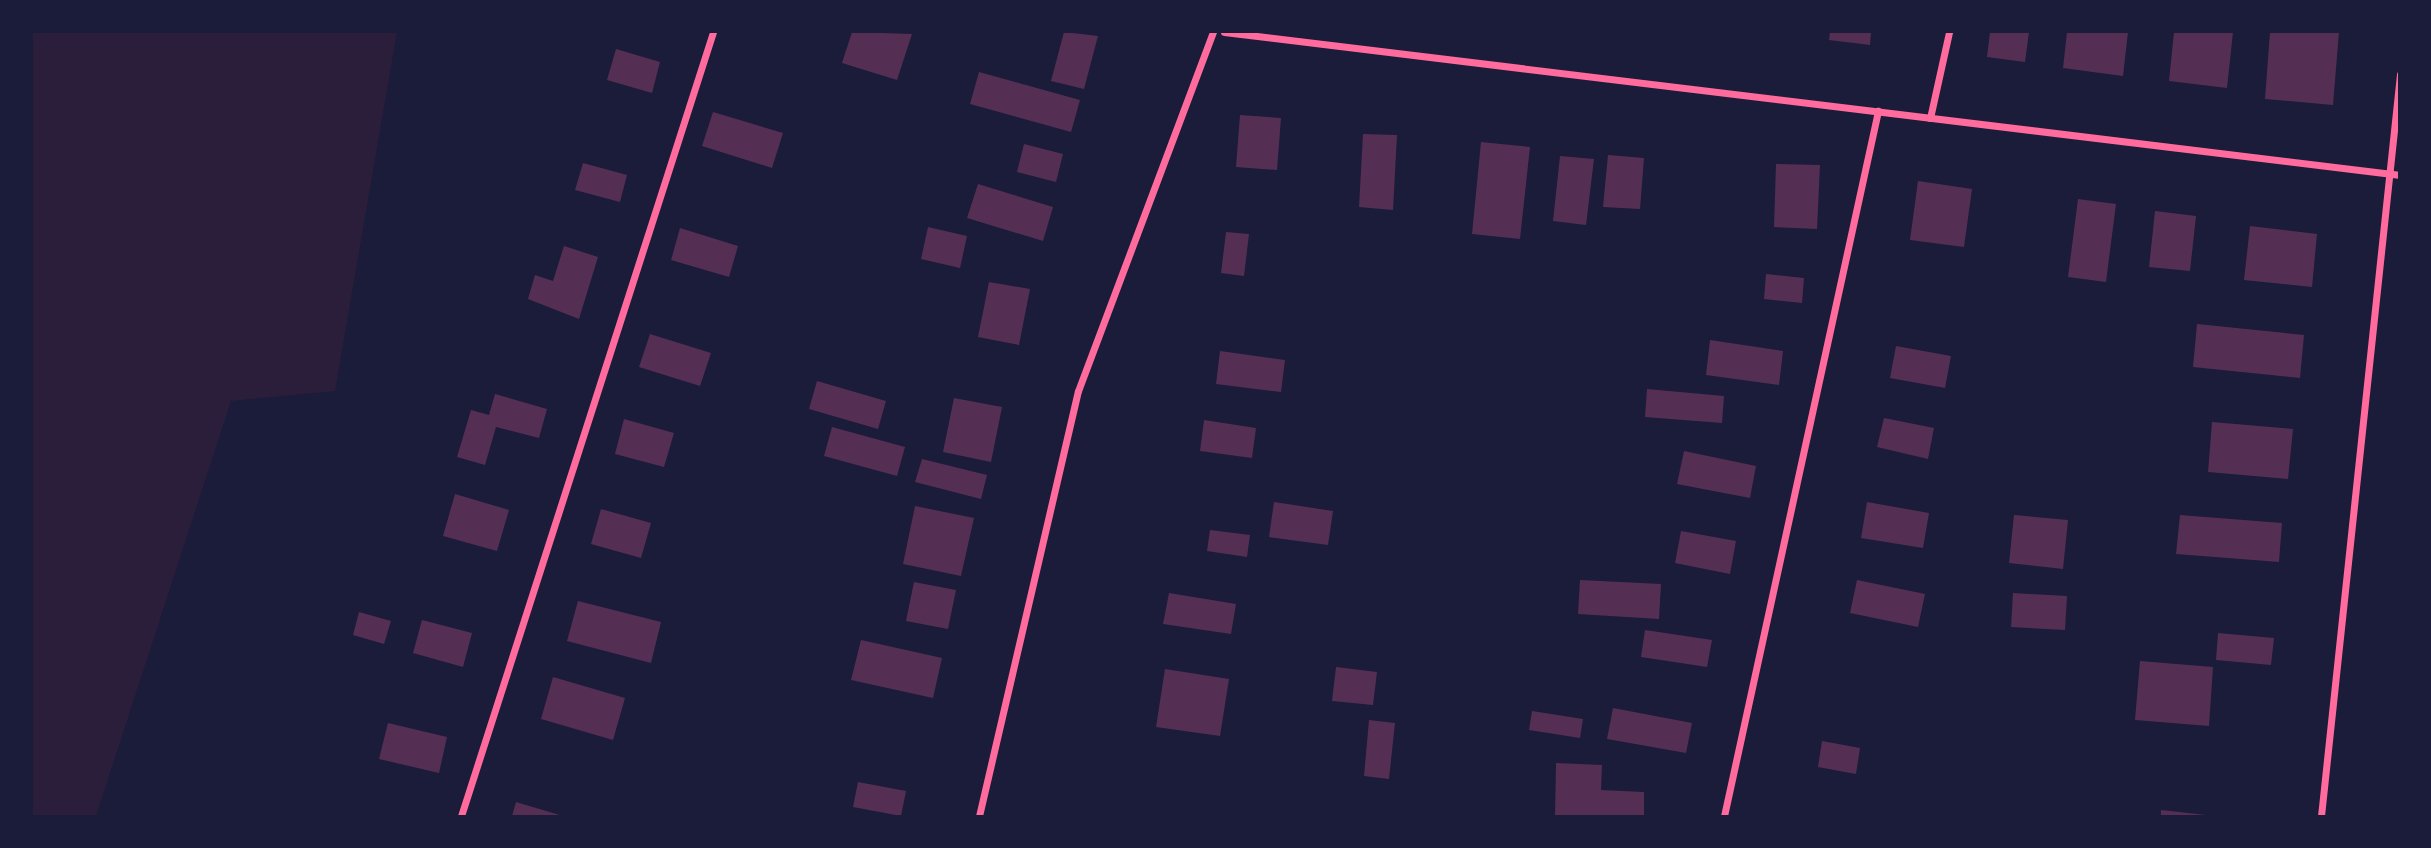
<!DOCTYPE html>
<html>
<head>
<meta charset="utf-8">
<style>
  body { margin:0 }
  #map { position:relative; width:2431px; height:848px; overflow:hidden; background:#1b1b3a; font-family:"Roboto Serif",serif }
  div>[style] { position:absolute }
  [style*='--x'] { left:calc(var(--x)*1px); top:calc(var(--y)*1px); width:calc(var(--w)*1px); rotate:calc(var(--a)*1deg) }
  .green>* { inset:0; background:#2a1e3b }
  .building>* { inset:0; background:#542f53 }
  .minor>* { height:7px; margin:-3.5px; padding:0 3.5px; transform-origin:3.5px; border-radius:3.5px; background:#ff6b9d }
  span { translate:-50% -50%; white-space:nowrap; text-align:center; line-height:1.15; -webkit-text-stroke:6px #1b1b3a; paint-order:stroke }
  .frame { position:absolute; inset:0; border:33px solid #1b1b3a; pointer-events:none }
</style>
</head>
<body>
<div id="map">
  <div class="green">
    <div style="clip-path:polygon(32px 32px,397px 32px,335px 391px,231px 401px,96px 816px,32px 816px)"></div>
  </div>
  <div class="building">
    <div style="clip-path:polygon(852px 32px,912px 34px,897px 80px,842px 63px)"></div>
    <div style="clip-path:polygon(1064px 32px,1098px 36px,1084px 89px,1051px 81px)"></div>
    <div style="clip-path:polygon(1830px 32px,1871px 32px,1870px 45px,1829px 40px)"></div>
    <div style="clip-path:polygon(1990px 32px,2029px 32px,2025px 62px,1987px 57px)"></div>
    <div style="clip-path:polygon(2067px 32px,2128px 32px,2123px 76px,2063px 68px)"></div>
    <div style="clip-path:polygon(2174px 32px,2233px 32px,2227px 88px,2169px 81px)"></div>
    <div style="clip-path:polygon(2270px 32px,2339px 32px,2333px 105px,2265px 99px)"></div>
    <div style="clip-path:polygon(616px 49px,660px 62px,652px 93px,607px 80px)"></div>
    <div style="clip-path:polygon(979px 72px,1080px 100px,1071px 132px,970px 104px)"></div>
    <div style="clip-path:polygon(713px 112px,783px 133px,772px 168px,702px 146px)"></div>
    <div style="clip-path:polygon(1240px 115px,1281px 118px,1277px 170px,1236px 167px)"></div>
    <div style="clip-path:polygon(1363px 134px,1397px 135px,1393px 210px,1359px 207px)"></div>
    <div style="clip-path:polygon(1481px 142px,1530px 147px,1520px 239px,1472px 234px)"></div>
    <div style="clip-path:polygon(1024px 144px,1063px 154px,1056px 182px,1017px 172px)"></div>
    <div style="clip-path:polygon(1608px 155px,1644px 158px,1640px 209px,1603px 207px)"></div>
    <div style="clip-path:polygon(1560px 156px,1594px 159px,1586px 225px,1553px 221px)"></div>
    <div style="clip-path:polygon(583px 163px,627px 175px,620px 202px,575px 190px)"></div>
    <div style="clip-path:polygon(1776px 164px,1820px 165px,1817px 229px,1774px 227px)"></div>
    <div style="clip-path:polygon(1918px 181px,1972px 189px,1964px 247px,1910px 240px)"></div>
    <div style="clip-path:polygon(978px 184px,1053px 207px,1043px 241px,967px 218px)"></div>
    <div style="clip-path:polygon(2078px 199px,2116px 204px,2106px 282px,2068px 277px)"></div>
    <div style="clip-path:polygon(2155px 211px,2196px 216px,2190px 271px,2149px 267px)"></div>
    <div style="clip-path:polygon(2250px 226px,2317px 234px,2312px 287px,2244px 280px)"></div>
    <div style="clip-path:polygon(928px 227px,967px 236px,960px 268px,921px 259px)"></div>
    <div style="clip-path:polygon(680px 228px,738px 246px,729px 277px,671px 260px)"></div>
    <div style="clip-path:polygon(1226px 232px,1249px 234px,1244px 276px,1221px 273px)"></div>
    <div style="clip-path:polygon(564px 246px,598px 257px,579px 319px,528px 299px,535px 275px,553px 281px)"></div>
    <div style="clip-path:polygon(1766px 274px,1804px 278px,1802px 303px,1764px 299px)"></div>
    <div style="clip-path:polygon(989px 282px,1030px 289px,1019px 345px,978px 337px)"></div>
    <div style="clip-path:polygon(2197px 324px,2304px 335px,2300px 378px,2193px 367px)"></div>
    <div style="clip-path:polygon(650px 334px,711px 353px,700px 386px,639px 367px)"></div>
    <div style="clip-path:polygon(1710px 340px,1783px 351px,1779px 385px,1706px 375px)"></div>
    <div style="clip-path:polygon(1896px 346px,1951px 356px,1945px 388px,1890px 378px)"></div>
    <div style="clip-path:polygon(1220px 351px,1285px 360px,1281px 392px,1216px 384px)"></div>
    <div style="clip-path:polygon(817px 381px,886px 401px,878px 429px,809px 409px)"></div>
    <div style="clip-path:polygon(1647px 389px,1724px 396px,1722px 423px,1645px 417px)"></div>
    <div style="clip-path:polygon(495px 394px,547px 409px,539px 438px,496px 427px,485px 465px,457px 457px,471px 410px,489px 415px)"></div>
    <div style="clip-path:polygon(954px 398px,1002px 407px,991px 462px,943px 452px)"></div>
    <div style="clip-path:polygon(1884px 418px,1934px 428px,1928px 459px,1877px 447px)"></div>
    <div style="clip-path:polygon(624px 419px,674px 433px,664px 467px,615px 454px)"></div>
    <div style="clip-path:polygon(1204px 420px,1256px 428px,1252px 458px,1200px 451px)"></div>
    <div style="clip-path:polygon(2212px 422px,2293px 429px,2288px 479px,2208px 472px)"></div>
    <div style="clip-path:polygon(832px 427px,905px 447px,897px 476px,824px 456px)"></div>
    <div style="clip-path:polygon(1684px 451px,1756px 466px,1750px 498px,1677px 484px)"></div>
    <div style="clip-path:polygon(922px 459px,987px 475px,981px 499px,915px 482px)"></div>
    <div style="clip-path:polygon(455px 494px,509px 510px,497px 551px,443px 536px)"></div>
    <div style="clip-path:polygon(1274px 502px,1333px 511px,1328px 545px,1269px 537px)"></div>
    <div style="clip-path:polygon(1867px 502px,1929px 513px,1923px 548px,1861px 538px)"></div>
    <div style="clip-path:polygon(915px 506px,974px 518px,961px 576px,903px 564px)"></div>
    <div style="clip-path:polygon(601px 509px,651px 523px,641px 558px,591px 544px)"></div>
    <div style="clip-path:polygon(2014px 515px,2068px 520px,2063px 569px,2009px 563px)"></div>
    <div style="clip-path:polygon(2180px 515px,2282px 523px,2279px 562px,2176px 554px)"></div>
    <div style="clip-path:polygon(1210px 530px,1250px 535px,1247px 557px,1207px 551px)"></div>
    <div style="clip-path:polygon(1681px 531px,1736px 541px,1730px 574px,1675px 563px)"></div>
    <div style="clip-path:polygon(1580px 580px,1661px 584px,1659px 619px,1578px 614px)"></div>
    <div style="clip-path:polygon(1857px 580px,1925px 594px,1918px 627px,1850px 613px)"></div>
    <div style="clip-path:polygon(914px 582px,956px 590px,948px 629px,906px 621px)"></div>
    <div style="clip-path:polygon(1169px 593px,1236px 604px,1231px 634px,1163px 624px)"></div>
    <div style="clip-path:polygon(2013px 593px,2067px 596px,2065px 630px,2011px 627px)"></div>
    <div style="clip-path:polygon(578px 601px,661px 622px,651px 663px,567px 641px)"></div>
    <div style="clip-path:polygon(359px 612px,391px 621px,384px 644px,353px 635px)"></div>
    <div style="clip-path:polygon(422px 620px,472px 633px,463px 667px,413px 653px)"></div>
    <div style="clip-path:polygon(1645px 630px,1712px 640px,1707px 667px,1641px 657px)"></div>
    <div style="clip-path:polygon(2218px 633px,2274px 638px,2271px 665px,2216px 660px)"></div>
    <div style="clip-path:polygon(861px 640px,942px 658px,933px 698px,851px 680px)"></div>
    <div style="clip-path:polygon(2140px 661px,2213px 667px,2209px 726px,2135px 720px)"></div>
    <div style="clip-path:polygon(1336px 667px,1377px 672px,1373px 705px,1332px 701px)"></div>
    <div style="clip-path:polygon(1165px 669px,1229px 679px,1220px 736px,1156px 727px)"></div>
    <div style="clip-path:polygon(553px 677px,625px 698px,613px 740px,541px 719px)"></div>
    <div style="clip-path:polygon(1613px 708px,1692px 723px,1686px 753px,1607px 739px)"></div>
    <div style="clip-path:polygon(1532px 711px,1583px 719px,1580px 738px,1529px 730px)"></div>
    <div style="clip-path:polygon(1369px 720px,1395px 723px,1389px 779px,1364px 776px)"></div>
    <div style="clip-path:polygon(388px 723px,447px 737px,439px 773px,379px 759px)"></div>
    <div style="clip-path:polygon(1822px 741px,1860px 748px,1856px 774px,1818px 767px)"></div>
    <div style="clip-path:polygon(1556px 763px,1602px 765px,1601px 790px,1644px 792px,1644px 816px,1555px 816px)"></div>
    <div style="clip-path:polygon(858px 782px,906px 791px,901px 816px,853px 807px)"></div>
    <div style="clip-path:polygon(516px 802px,563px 816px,512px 816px)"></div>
    <div style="clip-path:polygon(2161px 810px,2206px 815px,2206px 816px,2161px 816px)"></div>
  </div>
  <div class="minor">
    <div style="--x:1224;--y:32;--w:1185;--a:6.93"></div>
    <div style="--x:1930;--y:118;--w:88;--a:-77.5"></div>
    <div style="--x:461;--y:816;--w:824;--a:-72.18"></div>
    <div style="--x:979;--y:816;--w:436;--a:-76.9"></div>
    <div style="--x:1078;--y:391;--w:384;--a:-69.4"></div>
    <div style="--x:1724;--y:816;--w:722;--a:-77.68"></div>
    <div style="--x:2321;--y:816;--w:746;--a:-83.92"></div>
  </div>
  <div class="frame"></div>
</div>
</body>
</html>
